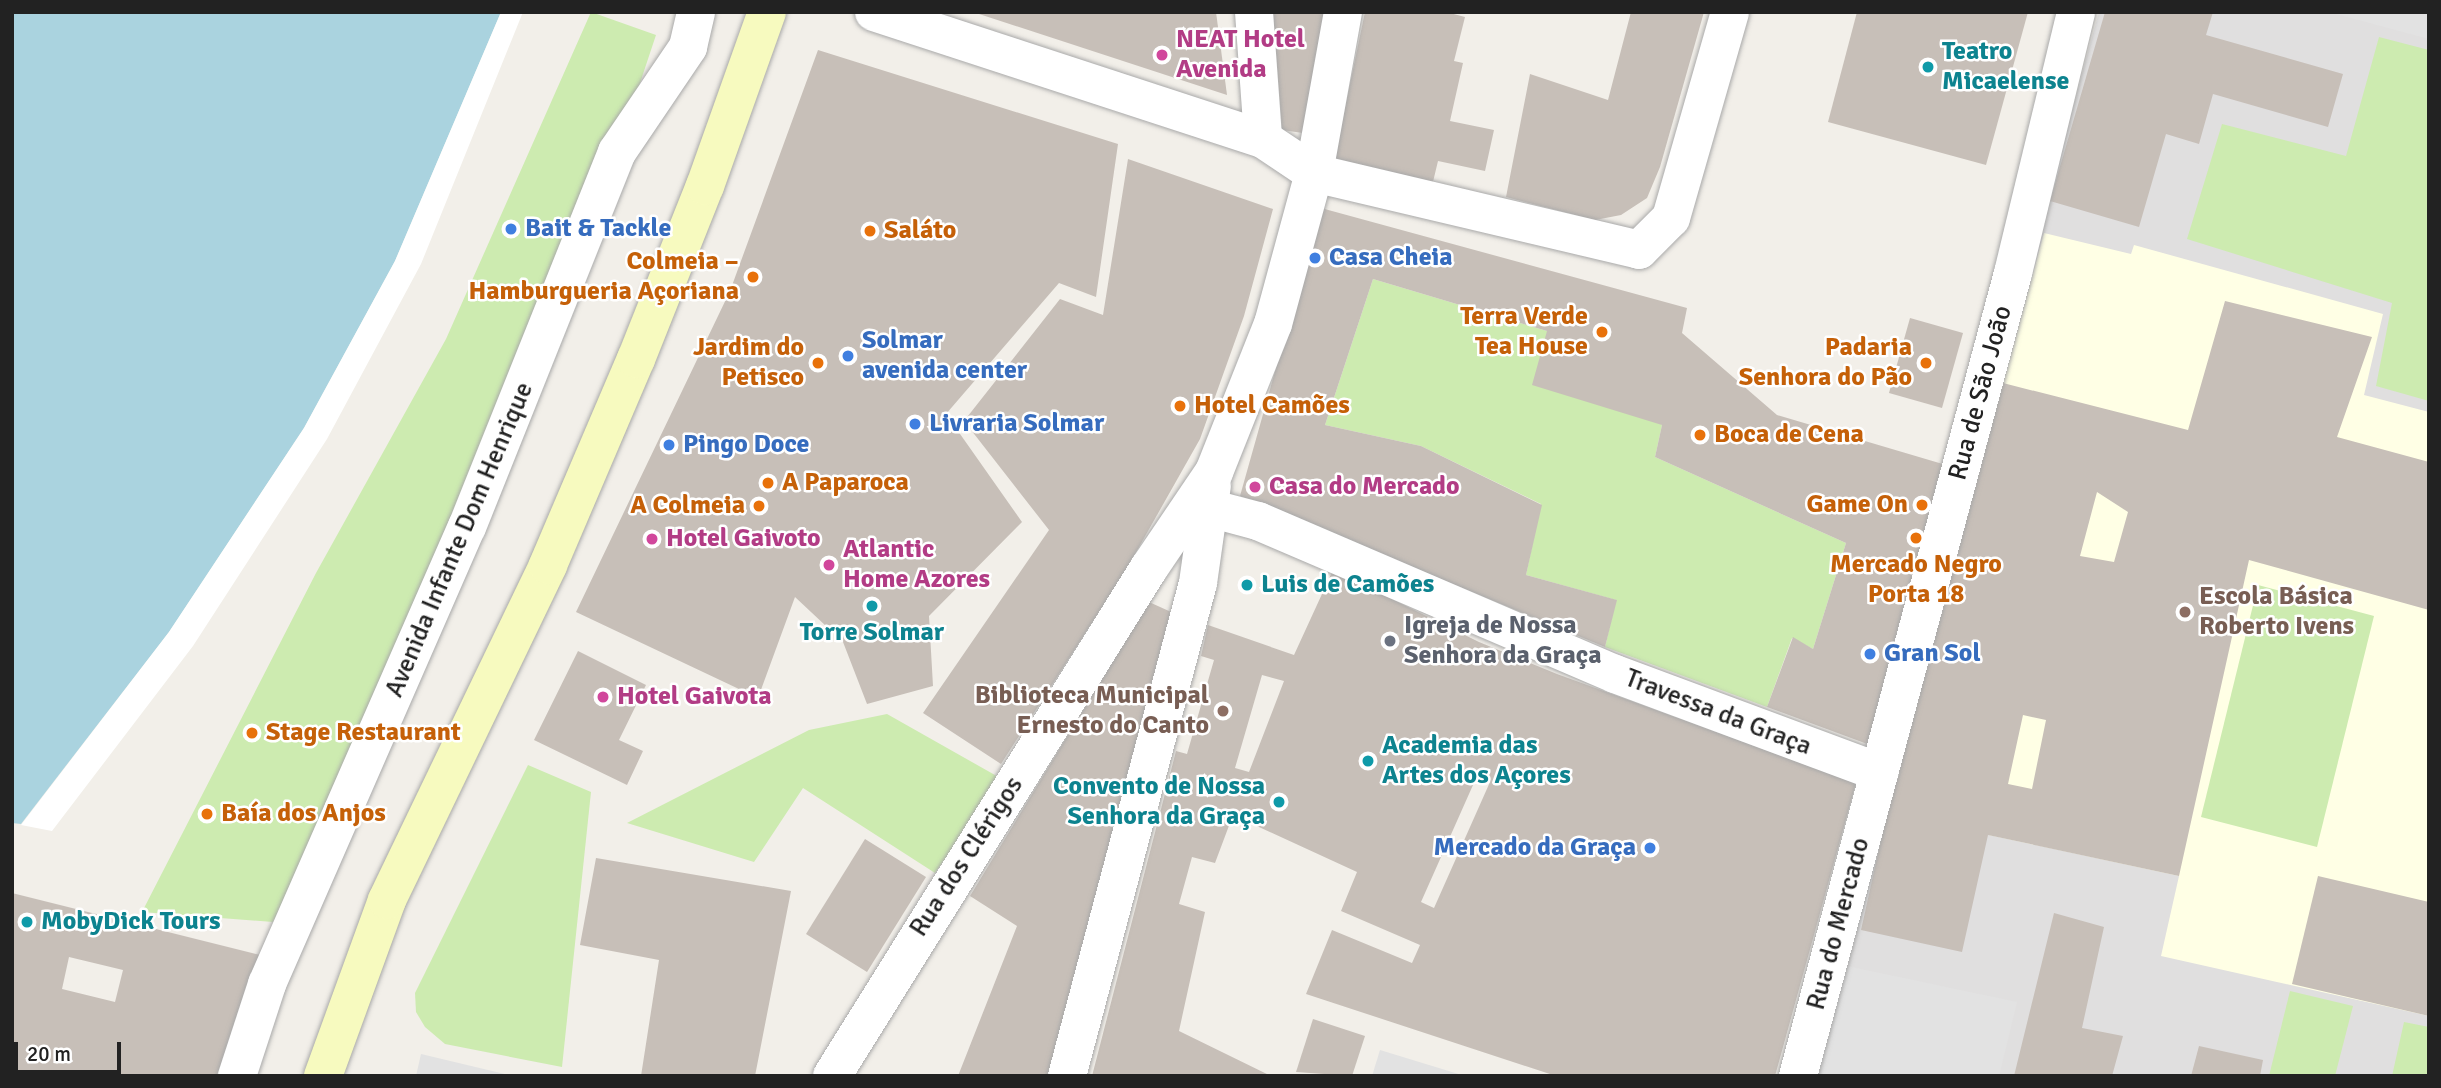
<!DOCTYPE html>
<html>
<head>
<meta charset="utf-8">
<style>
  body { margin:0 }
  #map { position:relative; width:2441px; height:1088px; overflow:hidden; background:#f2efe9; font-family:Signika,sans-serif }
  div>[style] { position:absolute }
  [style*='--x'] { left:calc(var(--x)*1px); top:calc(var(--y)*1px); width:calc(var(--w)*1px); rotate:calc(var(--a)*1deg) }
  .residential>* { inset:0; background:#e0dfdf }
  .education>* { inset:0; background:#ffffe5 }
  .grass>* { inset:0; background:#cdebb0 }
  .parking>* { inset:0; background:#e2e2e2 }
  .water>* { inset:0; background:#aad3df }
  .pier>* { inset:0; background:#fff }
  .building>* { inset:0; background:#c7bfb8 }
  .roads { filter:drop-shadow(0 0 2px #a9a9a9) drop-shadow(0 0 2px #a9a9a9) }
  .street>* { height:38px; margin:-19px; padding:0 19px; transform-origin:19px; border-radius:19px; background:#fff }
  .secondary>* { height:38px; margin:-19px; padding:0 19px; transform-origin:19px; border-radius:19px; background:#f7fabf }
  .dots>* { width:19px; height:19px; translate:-50% -50%; box-sizing:border-box; border:4px solid #fff; border-radius:50% }
  span { translate:-50% -50%; white-space:nowrap; text-align:center; line-height:1.15; -webkit-text-stroke:5px #fff; paint-order:stroke }
  .hotel-label { font-size:26px; color:#b23c85; font-weight:700 }
  .left { translate:0 -50%; text-align:left }
  .culture-label { font-size:26px; color:#0d838f; font-weight:700 }
  .right { translate:-100% -50%; text-align:right }
  .shop-label { font-size:26px; color:#366cbe; font-weight:700 }
  .food-label { font-size:26px; color:#c56008; font-weight:700 }
  .street-label { font-size:26px; color:#222 }
  .education-label { font-size:26px; color:#785e54; font-weight:700 }
  .worship-label { font-size:26px; color:#5b616d; font-weight:700 }
  .frame { position:absolute; inset:0; border:14px solid #222; pointer-events:none }
  .scale { position:absolute; left:14px; top:1042px; width:107px; height:32px; box-sizing:border-box; border:4px solid #222; border-top:0; padding-left:9px; font-size:21px; line-height:24px; white-space:nowrap; color:#222; -webkit-text-stroke:5px #fff; paint-order:stroke }
</style>
</head>
<body>
<div id="map">
  <div class="residential">
    <div style="clip-path:polygon(2099px 12px,2429px 12px,2429px 1076px,1807px 1076px)"></div>
  </div>
  <div class="education">
    <div style="clip-path:polygon(2044px 233px,2131px 254px,2134px 245px,2383px 314px,2364px 395px,2429px 412px,2429px 1016px,2161px 956px,2179px 876px,1887px 813px)"></div>
  </div>
  <div class="grass">
    <div style="clip-path:polygon(591px 12px,656px 35px,617px 152px,367px 727px,273px 922px,142px 912px,316px 573px,446px 339px)"></div>
    <div style="clip-path:polygon(2379px 37px,2429px 50px,2429px 401px,2376px 386px,2392px 303px,2187px 239px,2222px 124px,2346px 156px)"></div>
    <div style="clip-path:polygon(1373px 279px,1547px 331px,1662px 425px,1655px 457px,1846px 543px,1813px 649px,1792px 638px,1767px 707px,1605px 647px,1616px 600px,1526px 575px,1541px 504px,1421px 446px,1325px 425px)"></div>
    <div style="clip-path:polygon(2258px 585px,2374px 616px,2317px 847px,2201px 817px)"></div>
    <div style="clip-path:polygon(887px 714px,1002px 779px,935px 873px,803px 788px,754px 862px,627px 823px,809px 730px)"></div>
    <div style="clip-path:polygon(528px 765px,591px 792px,562px 1067px,445px 1044px,425px 1027px,416px 1012px,415px 993px)"></div>
    <div style="clip-path:polygon(2290px 991px,2353px 1006px,2335px 1076px,2269px 1076px)"></div>
    <div style="clip-path:polygon(2404px 1022px,2429px 1027px,2429px 1076px,2392px 1076px)"></div>
  </div>
  <div class="parking">
    <div style="clip-path:polygon(2329px 12px,2429px 12px,2429px 39px)"></div>
    <div style="clip-path:polygon(1847px 966px,2017px 1002px,1999px 1076px,1817px 1074px)"></div>
    <div style="clip-path:polygon(1380px 1050px,1465px 1076px,1372px 1076px)"></div>
    <div style="clip-path:polygon(421px 1054px,513px 1076px,416px 1076px)"></div>
  </div>
  <div class="water">
    <div style="clip-path:polygon(12px 12px,501px 12px,395px 261px,304px 428px,169px 632px,21px 824px,12px 823px)"></div>
  </div>
  <div class="pier">
    <div style="clip-path:polygon(501px 12px,523px 12px,421px 264px,327px 439px,193px 646px,52px 831px,21px 825px,169px 632px,304px 428px,395px 261px)"></div>
  </div>
  <div class="building">
    <div style="clip-path:polygon(1216px 12px,1227px 95px,976px 13px,976px 12px)"></div>
    <div style="clip-path:polygon(1273px 12px,1332px 12px,1310px 134px,1282px 130px)"></div>
    <div style="clip-path:polygon(1365px 12px,1446px 12px,1465px 17px,1454px 61px,1463px 63px,1450px 121px,1494px 130px,1485px 171px,1438px 161px,1432px 186px,1333px 165px)"></div>
    <div style="clip-path:polygon(1631px 12px,1704px 12px,1660px 167px,1647px 198px,1621px 215px,1595px 220px,1506px 197px,1530px 74px,1608px 100px)"></div>
    <div style="clip-path:polygon(1857px 12px,2028px 12px,1986px 165px,1828px 122px)"></div>
    <div style="clip-path:polygon(2105px 12px,2213px 12px,2206px 35px,2343px 74px,2328px 127px,2213px 94px,2199px 144px,2166px 134px,2139px 227px,2050px 201px)"></div>
    <div style="clip-path:polygon(818px 50px,1118px 144px,1096px 297px,1059px 283px,946px 414px,1022px 522px,929px 616px,933px 686px,867px 704px,843px 642px,795px 597px,758px 698px,576px 612px,730px 291px)"></div>
    <div style="clip-path:polygon(1128px 159px,1273px 209px,1244px 316px,1200px 439px,1126px 570px,1001px 764px,923px 713px,1049px 530px,964px 421px,1060px 299px,1103px 315px)"></div>
    <div style="clip-path:polygon(1321px 208px,1687px 308px,1682px 333px,1777px 415px,1946px 465px,1870px 745px,1767px 707px,1793px 637px,1813px 649px,1846px 543px,1655px 457px,1662px 425px,1532px 385px,1547px 331px,1373px 279px,1325px 425px,1421px 446px,1542px 505px,1526px 575px,1617px 600px,1605px 647px,1240px 496px)"></div>
    <div style="clip-path:polygon(evenodd,2225px 301px,2372px 337px,2337px 437px,2429px 462px,2429px 610px,2249px 560px,2179px 876px,1988px 835px,1962px 952px,1861px 930px,1887px 813px,2003px 383px,2188px 430px,2225px 301px,2097px 492px,2128px 512px,2114px 562px,2080px 556px,2097px 492px,2225px 301px,2023px 715px,2046px 720px,2032px 789px,2008px 784px,2023px 715px)"></div>
    <div style="clip-path:polygon(1910px 318px,1963px 333px,1942px 408px,1889px 393px)"></div>
    <div style="clip-path:polygon(evenodd,1333px 570px,1479px 642px,1557px 674px,1856px 783px,1775px 1076px,1556px 1076px,1306px 994px,1332px 930px,1412px 963px,1420px 945px,1341px 911px,1357px 872px,1233px 815px,1215px 863px,1192px 857px,1179px 904px,1205px 912px,1179px 1031px,1271px 1076px,1092px 1076px,1176px 751px,1187px 754px,1214px 660px,1201px 656px,1208px 625px,1294px 655px,1333px 570px,1262px 675px,1284px 681px,1249px 772px,1235px 768px,1262px 675px,1333px 570px,1477px 776px,1490px 782px,1434px 908px,1421px 902px,1477px 776px)"></div>
    <div style="clip-path:polygon(1149px 602px,1180px 616px,1051px 1076px,958px 1076px,1017px 926px,970px 896px)"></div>
    <div style="clip-path:polygon(578px 651px,646px 685px,619px 740px,643px 751px,627px 785px,534px 740px)"></div>
    <div style="clip-path:polygon(865px 839px,926px 877px,867px 972px,806px 934px)"></div>
    <div style="clip-path:polygon(596px 858px,791px 891px,755px 1076px,641px 1076px,659px 960px,580px 945px)"></div>
    <div style="clip-path:polygon(2318px 876px,2429px 902px,2429px 1016px,2292px 984px)"></div>
    <div style="clip-path:polygon(evenodd,12px 893px,264px 956px,228px 1076px,12px 1076px,12px 893px,69px 957px,123px 970px,115px 1002px,62px 989px,69px 957px)"></div>
    <div style="clip-path:polygon(2054px 913px,2104px 927px,2082px 1028px,2123px 1036px,2112px 1076px,2014px 1076px)"></div>
    <div style="clip-path:polygon(1313px 1019px,1365px 1036px,1352px 1076px,1296px 1072px)"></div>
    <div style="clip-path:polygon(2199px 1046px,2263px 1060px,2260px 1076px,2191px 1076px)"></div>
  </div>
  <div class="roads">
    <div class="street">
      <div style="--x:874;--y:12;--w:409;--a:18.1"></div>
      <div style="--x:1263;--y:139;--w:61;--a:33.7"></div>
      <div style="--x:1314;--y:173;--w:334;--a:13.3"></div>
      <div style="--x:1639;--y:250;--w:45;--a:-45"></div>
      <div style="--x:1671;--y:218;--w:214;--a:-74"></div>
      <div style="--x:1254;--y:12;--w:127;--a:85.9"></div>
      <div style="--x:1209;--y:508;--w:51;--a:14.9"></div>
      <div style="--x:1258;--y:521;--w:388;--a:23.2"></div>
      <div style="--x:1615;--y:674;--w:282;--a:20.4"></div>
      <div style="--x:237;--y:1076;--w:97;--a:-71.9"></div>
      <div style="--x:267;--y:984;--w:499;--a:-66.4"></div>
      <div style="--x:467;--y:527;--w:404;--a:-68.2"></div>
      <div style="--x:617;--y:152;--w:127;--a:-55.9"></div>
      <div style="--x:688;--y:47;--w:36;--a:-77"></div>
      <div style="--x:832;--y:1076;--w:599;--a:-58.04"></div>
      <div style="--x:1149;--y:568;--w:116;--a:-55.9"></div>
      <div style="--x:1214;--y:472;--w:159;--a:-68.3"></div>
      <div style="--x:1273;--y:324;--w:156;--a:-74.8"></div>
      <div style="--x:1314;--y:173;--w:164;--a:-79.8"></div>
      <div style="--x:1067;--y:1076;--w:510;--a:-75.12"></div>
      <div style="--x:1198;--y:583;--w:99;--a:-81.9"></div>
      <div style="--x:1798;--y:1076;--w:831;--a:-75.01"></div>
      <div style="--x:2013;--y:273;--w:268;--a:-76.4"></div>
    </div>
    <div class="secondary">
      <div style="--x:323;--y:1076;--w:187;--a:-70"></div>
      <div style="--x:387;--y:900;--w:372;--a:-64.3"></div>
      <div style="--x:548;--y:565;--w:224;--a:-66.9"></div>
      <div style="--x:636;--y:359;--w:186;--a:-68.3"></div>
      <div style="--x:705;--y:186;--w:185;--a:-70.4"></div>
    </div>
  </div>
  <div class="dots">
    <div style="left:1162px;top:55px;background:#d1479c"></div>
    <div style="left:1928px;top:67px;background:#0f9aa8"></div>
    <div style="left:511px;top:229px;background:#3f7fe0"></div>
    <div style="left:870px;top:231px;background:#e8710a"></div>
    <div style="left:1315px;top:258px;background:#3f7fe0"></div>
    <div style="left:753px;top:277px;background:#e8710a"></div>
    <div style="left:1602px;top:332px;background:#e8710a"></div>
    <div style="left:848px;top:356px;background:#3f7fe0"></div>
    <div style="left:818px;top:363px;background:#e8710a"></div>
    <div style="left:1926px;top:363px;background:#e8710a"></div>
    <div style="left:1180px;top:406px;background:#e8710a"></div>
    <div style="left:915px;top:424px;background:#3f7fe0"></div>
    <div style="left:1700px;top:435px;background:#e8710a"></div>
    <div style="left:669px;top:445px;background:#3f7fe0"></div>
    <div style="left:768px;top:483px;background:#e8710a"></div>
    <div style="left:1255px;top:487px;background:#d1479c"></div>
    <div style="left:1922px;top:505px;background:#e8710a"></div>
    <div style="left:759px;top:506px;background:#e8710a"></div>
    <div style="left:1916px;top:538px;background:#e8710a"></div>
    <div style="left:652px;top:539px;background:#d1479c"></div>
    <div style="left:829px;top:565px;background:#d1479c"></div>
    <div style="left:1247px;top:585px;background:#0f9aa8"></div>
    <div style="left:872px;top:606px;background:#0f9aa8"></div>
    <div style="left:2185px;top:612px;background:#8d6e63"></div>
    <div style="left:1390px;top:641px;background:#6b7280"></div>
    <div style="left:1870px;top:654px;background:#3f7fe0"></div>
    <div style="left:603px;top:697px;background:#d1479c"></div>
    <div style="left:1223px;top:711px;background:#8d6e63"></div>
    <div style="left:252px;top:733px;background:#e8710a"></div>
    <div style="left:1368px;top:761px;background:#0f9aa8"></div>
    <div style="left:1279px;top:802px;background:#0f9aa8"></div>
    <div style="left:207px;top:814px;background:#e8710a"></div>
    <div style="left:1650px;top:848px;background:#3f7fe0"></div>
    <div style="left:27px;top:922px;background:#0f9aa8"></div>
  </div>
  <div class="hotel-label">
    <span class="left" style="left:1176px;top:55px">NEAT Hotel<br>Avenida</span>
    <span class="left" style="left:1269px;top:487px">Casa do Mercado</span>
    <span class="left" style="left:666px;top:539px">Hotel Gaivoto</span>
    <span class="left" style="left:843px;top:565px">Atlantic<br>Home Azores</span>
    <span class="left" style="left:617px;top:697px">Hotel Gaivota</span>
  </div>
  <div class="culture-label">
    <span class="left" style="left:1942px;top:67px">Teatro<br>Micaelense</span>
    <span class="left" style="left:1261px;top:585px">Luis de Camões</span>
    <span style="left:872px;top:633px">Torre Solmar</span>
    <span class="left" style="left:1382px;top:761px">Academia das<br>Artes dos Açores</span>
    <span class="right" style="left:1265px;top:802px">Convento de Nossa<br>Senhora da Graça</span>
    <span class="left" style="left:41px;top:922px">MobyDick Tours</span>
  </div>
  <div class="shop-label">
    <span class="left" style="left:525px;top:229px">Bait &amp; Tackle</span>
    <span class="left" style="left:1329px;top:258px">Casa Cheia</span>
    <span class="left" style="left:862px;top:356px">Solmar<br>avenida center</span>
    <span class="left" style="left:929px;top:424px">Livraria Solmar</span>
    <span class="left" style="left:683px;top:445px">Pingo Doce</span>
    <span class="left" style="left:1884px;top:654px">Gran Sol</span>
    <span class="right" style="left:1636px;top:848px">Mercado da Graça</span>
  </div>
  <div class="food-label">
    <span class="left" style="left:884px;top:231px">Saláto</span>
    <span class="right" style="left:739px;top:277px">Colmeia –<br>Hamburgueria Açoriana</span>
    <span class="right" style="left:1588px;top:332px">Terra Verde<br>Tea House</span>
    <span class="right" style="left:804px;top:363px">Jardim do<br>Petisco</span>
    <span class="right" style="left:1912px;top:363px">Padaria<br>Senhora do Pão</span>
    <span class="left" style="left:1194px;top:406px">Hotel Camões</span>
    <span class="left" style="left:1714px;top:435px">Boca de Cena</span>
    <span class="left" style="left:782px;top:483px">A Paparoca</span>
    <span class="right" style="left:1908px;top:505px">Game On</span>
    <span class="right" style="left:745px;top:506px">A Colmeia</span>
    <span style="left:1916px;top:580px">Mercado Negro<br>Porta 18</span>
    <span class="left" style="left:266px;top:733px">Stage Restaurant</span>
    <span class="left" style="left:221px;top:814px">Baía dos Anjos</span>
  </div>
  <div class="street-label">
    <span style="left:1981px;top:393px;rotate:-75deg">Rua de São João</span>
    <span style="left:460px;top:540px;rotate:-67deg">Avenida Infante Dom Henrique</span>
    <span style="left:1718px;top:713px;rotate:21deg">Travessa da Graça</span>
    <span style="left:967px;top:857px;rotate:-57deg">Rua dos Clérigos</span>
    <span style="left:1839px;top:924px;rotate:-75deg">Rua do Mercado</span>
  </div>
  <div class="education-label">
    <span class="left" style="left:2199px;top:612px">Escola Básica<br>Roberto Ivens</span>
    <span class="right" style="left:1209px;top:711px">Biblioteca Municipal<br>Ernesto do Canto</span>
  </div>
  <div class="worship-label">
    <span class="left" style="left:1404px;top:641px">Igreja de Nossa<br>Senhora da Graça</span>
  </div>
  <div class="frame"></div>
  <div class="scale">20 m</div>
</div>
</body>
</html>
